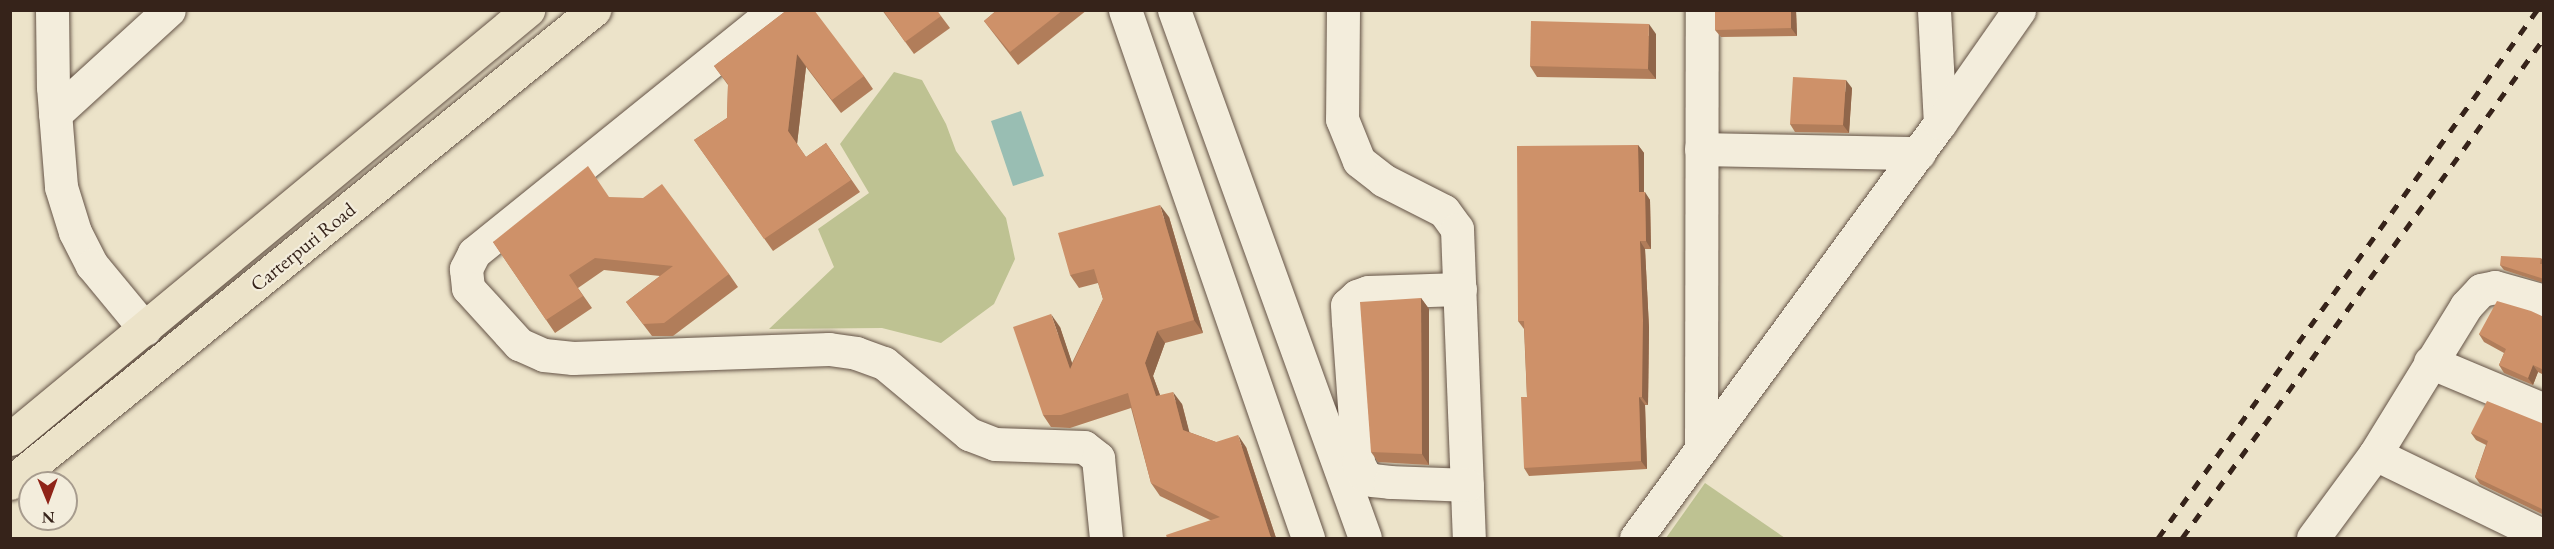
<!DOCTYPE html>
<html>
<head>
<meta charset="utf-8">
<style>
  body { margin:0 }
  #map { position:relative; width:2554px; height:549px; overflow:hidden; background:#ece3c9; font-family:"EB Garamond",serif }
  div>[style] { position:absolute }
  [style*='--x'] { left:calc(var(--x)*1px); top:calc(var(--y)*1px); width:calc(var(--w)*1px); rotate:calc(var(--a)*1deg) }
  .green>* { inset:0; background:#bec292 }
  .water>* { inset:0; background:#99beb3 }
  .roads { filter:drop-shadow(0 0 2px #645346) drop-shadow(0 0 2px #645346) }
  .minor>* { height:33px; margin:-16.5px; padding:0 16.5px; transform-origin:16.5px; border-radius:16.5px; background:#f3eddc }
  .major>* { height:33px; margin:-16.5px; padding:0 16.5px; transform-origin:16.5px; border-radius:16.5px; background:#ece3c9 }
  .rail>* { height:4.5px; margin-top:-2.25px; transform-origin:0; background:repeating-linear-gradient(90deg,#36231a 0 10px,transparent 0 20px) }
  .wall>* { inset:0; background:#b17d5a }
  .shaded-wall>* { inset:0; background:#90664a }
  .building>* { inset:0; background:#ce9169 }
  span { translate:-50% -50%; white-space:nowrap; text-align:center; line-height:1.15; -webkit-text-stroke:4.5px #f3eddc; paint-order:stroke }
  .street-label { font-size:20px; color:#36231a }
  .frame { position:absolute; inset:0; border:12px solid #36231a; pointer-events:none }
  .north { position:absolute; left:18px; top:471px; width:60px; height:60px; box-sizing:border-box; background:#f3eddc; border:2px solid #a79c8e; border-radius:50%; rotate:179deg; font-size:16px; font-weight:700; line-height:24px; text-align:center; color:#36231a }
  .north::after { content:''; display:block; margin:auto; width:21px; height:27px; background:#8f2418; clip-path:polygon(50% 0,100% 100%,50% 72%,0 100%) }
</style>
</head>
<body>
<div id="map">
  <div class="green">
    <div style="clip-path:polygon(894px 72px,922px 80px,946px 124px,956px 151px,1006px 218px,1015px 259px,994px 304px,941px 343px,882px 328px,769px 329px,834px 267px,818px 229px,869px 193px,840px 144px)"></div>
    <div style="clip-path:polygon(1705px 483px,1785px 538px,1666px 538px)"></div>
  </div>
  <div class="water">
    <div style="clip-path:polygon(1021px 111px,1044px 176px,1013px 186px,991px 121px)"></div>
  </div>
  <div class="roads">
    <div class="minor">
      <div style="--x:52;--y:10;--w:77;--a:89.3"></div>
      <div style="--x:53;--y:87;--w:100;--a:85.4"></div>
      <div style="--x:61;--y:187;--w:47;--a:72.7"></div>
      <div style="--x:75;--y:232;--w:37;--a:63"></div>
      <div style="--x:92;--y:265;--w:83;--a:50.4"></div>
      <div style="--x:775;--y:10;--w:387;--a:141.1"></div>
      <div style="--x:474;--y:253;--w:18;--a:117"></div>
      <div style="--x:466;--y:269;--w:19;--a:84"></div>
      <div style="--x:468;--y:288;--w:76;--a:47.7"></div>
      <div style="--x:519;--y:344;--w:27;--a:24"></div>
      <div style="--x:544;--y:355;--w:29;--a:6"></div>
      <div style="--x:573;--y:358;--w:256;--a:-2"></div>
      <div style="--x:829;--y:349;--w:27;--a:8"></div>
      <div style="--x:856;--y:353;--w:30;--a:20"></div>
      <div style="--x:884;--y:363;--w:111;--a:39.9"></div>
      <div style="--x:969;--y:434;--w:28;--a:21"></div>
      <div style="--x:995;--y:444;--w:89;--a:1.9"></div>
      <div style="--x:1084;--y:447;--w:18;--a:38"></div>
      <div style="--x:1098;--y:458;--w:80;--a:84.3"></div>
      <div style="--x:1125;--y:10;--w:559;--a:70.88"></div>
      <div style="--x:1174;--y:10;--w:561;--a:70.11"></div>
      <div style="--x:1343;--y:10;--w:109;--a:90.5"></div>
      <div style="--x:1342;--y:119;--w:45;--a:68"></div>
      <div style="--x:1359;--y:161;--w:31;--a:38"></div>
      <div style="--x:1383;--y:180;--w:68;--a:26.9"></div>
      <div style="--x:1444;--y:211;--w:22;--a:54"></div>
      <div style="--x:1457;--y:229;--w:309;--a:87.8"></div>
      <div style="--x:1934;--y:10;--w:113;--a:87"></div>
      <div style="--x:55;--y:114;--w:154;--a:-42.4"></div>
      <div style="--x:1701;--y:149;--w:218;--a:1.1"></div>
      <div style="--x:1460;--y:289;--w:92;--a:178.1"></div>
      <div style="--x:1368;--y:292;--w:12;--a:160"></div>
      <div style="--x:1357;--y:296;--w:13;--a:138"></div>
      <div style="--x:1347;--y:305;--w:17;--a:87"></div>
      <div style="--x:1348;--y:322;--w:141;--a:85.9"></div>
      <div style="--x:1358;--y:463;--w:13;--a:63"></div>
      <div style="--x:1364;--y:475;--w:9;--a:32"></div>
      <div style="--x:1372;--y:480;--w:18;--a:6"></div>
      <div style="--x:1390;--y:482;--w:77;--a:2.2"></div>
      <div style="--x:2430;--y:362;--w:124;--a:22.8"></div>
      <div style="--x:1701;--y:448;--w:438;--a:-89.9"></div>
      <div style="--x:2375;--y:454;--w:174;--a:-58.4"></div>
      <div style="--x:2466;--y:306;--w:22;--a:-47"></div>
      <div style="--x:2481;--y:290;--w:14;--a:-12"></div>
      <div style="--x:2495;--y:287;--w:51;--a:15.9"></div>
      <div style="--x:1636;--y:538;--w:514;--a:-53.78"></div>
      <div style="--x:1940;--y:123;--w:138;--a:-55"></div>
      <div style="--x:2313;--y:538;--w:104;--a:-53.6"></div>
      <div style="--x:2375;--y:454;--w:188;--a:25.9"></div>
    </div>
    <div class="major">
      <div style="--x:10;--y:439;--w:673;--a:-39.63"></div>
      <div style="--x:10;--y:483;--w:752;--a:-39.01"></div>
    </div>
  </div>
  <div class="rail">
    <div style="--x:2158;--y:538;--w:650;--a:-54.33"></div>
    <div style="--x:2182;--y:538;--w:617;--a:-54.1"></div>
  </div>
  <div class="wall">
    <div style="clip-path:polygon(787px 10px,864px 76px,873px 89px,841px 113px,806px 67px,797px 144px,806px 157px,826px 143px,860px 192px,773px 251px,694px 140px,727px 118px,728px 85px,714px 66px)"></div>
    <div style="clip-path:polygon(882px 10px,941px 16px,950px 28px,914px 54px)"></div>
    <div style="clip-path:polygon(997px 10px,1087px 10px,1018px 65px,984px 21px)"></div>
    <div style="clip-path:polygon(1715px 10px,1796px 10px,1797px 36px,1721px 37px,1715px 30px)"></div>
    <div style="clip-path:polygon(1656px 34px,1656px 79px,1537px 77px,1530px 66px)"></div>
    <div style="clip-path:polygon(1852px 88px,1849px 133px,1795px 132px,1790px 124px)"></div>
    <div style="clip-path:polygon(1638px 145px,1644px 153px,1644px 192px,1650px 200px,1651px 249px,1645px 249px,1649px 328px,1648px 405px,1645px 405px,1647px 469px,1529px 476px,1524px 468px,1527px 397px,1524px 329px,1518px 321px)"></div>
    <div style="clip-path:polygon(609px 197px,729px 274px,738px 287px,673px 336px,652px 336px,626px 302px,660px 276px,604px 270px,578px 288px,592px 308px,555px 333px,493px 242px)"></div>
    <div style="clip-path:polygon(1169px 217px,1203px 333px,1165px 343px,1153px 376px,1160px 395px,1182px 404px,1189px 432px,1216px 442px,1246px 447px,1276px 538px,1210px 520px,1160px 496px,1151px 483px,1131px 408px,1070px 428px,1051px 427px,1043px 415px,1060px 327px,1072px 363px,1103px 299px,1098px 283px,1079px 288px,1070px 275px)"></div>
    <div style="clip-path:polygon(2541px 258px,2544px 262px,2544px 283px,2504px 270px,2500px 265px)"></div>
    <div style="clip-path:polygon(1421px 298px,1429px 309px,1429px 465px,1378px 462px,1371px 452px)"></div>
    <div style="clip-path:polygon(2544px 317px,2544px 375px,2538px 372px,2533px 385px,2504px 373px,2499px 365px,2504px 353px,2484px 342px,2479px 334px)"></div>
    <div style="clip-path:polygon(2544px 424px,2544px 515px,2480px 484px,2475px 477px,2486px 445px,2476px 440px,2471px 433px)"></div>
  </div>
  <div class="shaded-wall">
    <div style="clip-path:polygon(1791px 10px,1796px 10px,1797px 36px,1791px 28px)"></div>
    <div style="clip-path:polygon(1649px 24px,1656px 34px,1656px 79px,1648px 69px)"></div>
    <div style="clip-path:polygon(797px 54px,806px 67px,797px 144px,788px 131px)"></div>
    <div style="clip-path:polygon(1846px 80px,1852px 88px,1849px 133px,1843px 125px)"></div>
    <div style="clip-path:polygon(1638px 145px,1644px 153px,1644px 200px,1639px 192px)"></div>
    <div style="clip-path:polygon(1645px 192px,1650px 200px,1651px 249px,1646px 241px)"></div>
    <div style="clip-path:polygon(1160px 205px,1169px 217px,1203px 333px,1194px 320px)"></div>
    <div style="clip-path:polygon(1640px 241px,1645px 249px,1649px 328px,1648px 405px,1642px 397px)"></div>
    <div style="clip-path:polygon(1421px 298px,1429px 309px,1429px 465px,1422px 454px)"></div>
    <div style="clip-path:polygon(1051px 314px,1060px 327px,1078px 381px,1070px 369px)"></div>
    <div style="clip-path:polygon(1157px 331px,1165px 343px,1153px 376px,1165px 409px,1156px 396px,1145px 363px)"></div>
    <div style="clip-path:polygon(2533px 365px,2538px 372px,2533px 385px,2528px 378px)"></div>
    <div style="clip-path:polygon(1173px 392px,1182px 404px,1192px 442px,1183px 430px)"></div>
    <div style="clip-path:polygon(1639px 397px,1645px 405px,1647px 469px,1641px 461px)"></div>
    <div style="clip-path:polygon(1238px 435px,1246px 447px,1276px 538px,1271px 538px)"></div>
  </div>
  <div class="building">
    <div style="clip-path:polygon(787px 10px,814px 10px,864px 76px,832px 100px,797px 54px,788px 131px,806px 157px,826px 143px,851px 180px,764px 239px,694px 140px,727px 118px,728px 84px,714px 66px)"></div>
    <div style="clip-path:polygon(883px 10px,937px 10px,941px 16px,905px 42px)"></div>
    <div style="clip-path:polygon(997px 10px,1063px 10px,1010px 52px,984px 21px)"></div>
    <div style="clip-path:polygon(1715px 10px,1791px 10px,1791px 28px,1715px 30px)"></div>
    <div style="clip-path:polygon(1531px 21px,1649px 24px,1648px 69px,1530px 66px)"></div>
    <div style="clip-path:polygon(1793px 77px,1846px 80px,1843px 125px,1790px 124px)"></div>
    <div style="clip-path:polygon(1638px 145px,1639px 192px,1645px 192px,1646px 241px,1640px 241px,1643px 320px,1642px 397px,1639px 397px,1641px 461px,1524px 468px,1521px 397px,1527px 397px,1524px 321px,1518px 321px,1517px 146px)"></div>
    <div style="clip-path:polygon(588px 166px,609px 197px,643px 198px,662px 184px,729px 274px,664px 323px,643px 324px,626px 302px,673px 266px,595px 258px,569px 275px,583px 296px,546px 320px,493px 242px)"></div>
    <div style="clip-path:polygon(1160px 205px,1194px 320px,1157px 331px,1145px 363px,1156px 396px,1173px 392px,1183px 430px,1216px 442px,1238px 435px,1271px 538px,1167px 538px,1166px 535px,1220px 517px,1151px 483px,1128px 393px,1061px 415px,1043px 415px,1013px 327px,1051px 314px,1070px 369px,1103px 299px,1094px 269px,1070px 275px,1058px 233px)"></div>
    <div style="clip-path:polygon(2501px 256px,2541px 258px,2540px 264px,2544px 264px,2544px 279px,2500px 265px)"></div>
    <div style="clip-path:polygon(1421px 298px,1422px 454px,1371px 452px,1360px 302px)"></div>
    <div style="clip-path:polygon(2497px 301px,2531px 311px,2544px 317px,2544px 370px,2533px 365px,2528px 378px,2499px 365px,2506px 349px,2479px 334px)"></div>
    <div style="clip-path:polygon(2487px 401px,2544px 424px,2544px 507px,2543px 506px,2542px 509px,2475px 477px,2488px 441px,2471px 433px)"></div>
  </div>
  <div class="street-label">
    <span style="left:303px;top:247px;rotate:-39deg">Carterpuri Road</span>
  </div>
  <div class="frame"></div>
  <div class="north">N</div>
</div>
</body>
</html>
